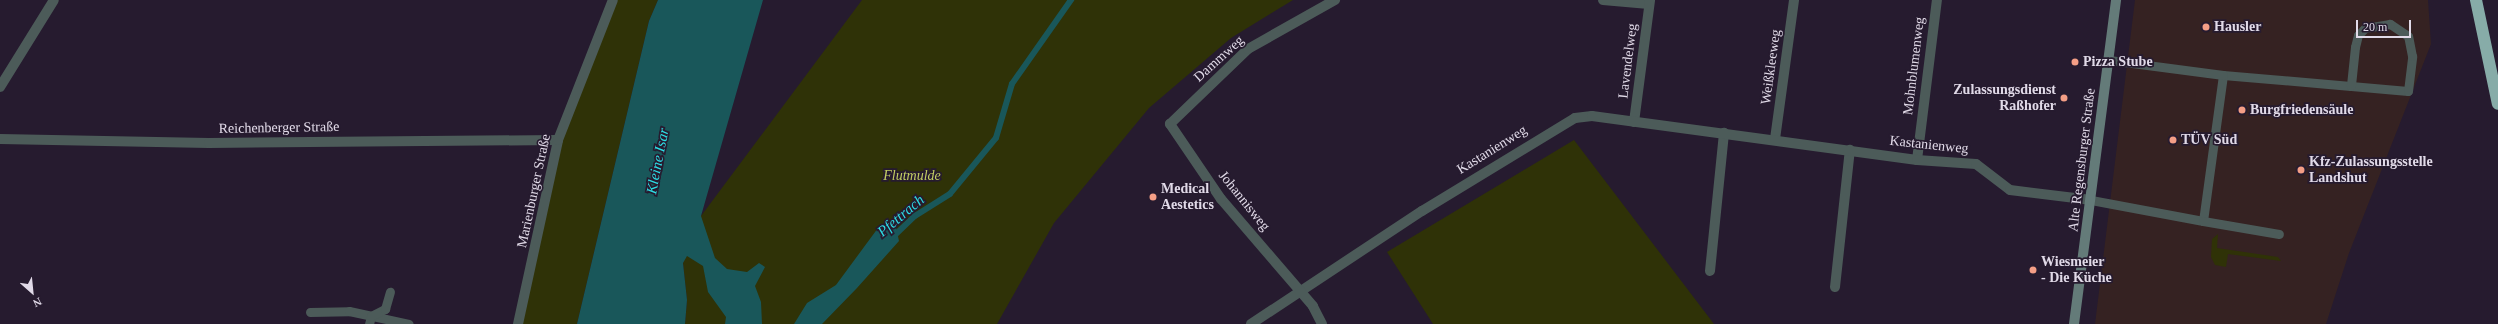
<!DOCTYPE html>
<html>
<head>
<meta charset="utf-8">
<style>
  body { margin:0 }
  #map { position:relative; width:2498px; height:324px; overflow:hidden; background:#261b2f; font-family:"Times New Roman",serif }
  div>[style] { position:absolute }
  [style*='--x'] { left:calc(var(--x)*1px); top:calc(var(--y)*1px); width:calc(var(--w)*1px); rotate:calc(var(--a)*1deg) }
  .commercial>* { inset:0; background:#352222 }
  .green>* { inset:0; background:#2f3207 }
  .water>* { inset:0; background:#19575a }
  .stream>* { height:5.5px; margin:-2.75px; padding:0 2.75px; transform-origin:2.75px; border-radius:2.75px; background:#19575a }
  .lane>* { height:9px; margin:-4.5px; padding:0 4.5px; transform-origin:4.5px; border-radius:4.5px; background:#4c5b59 }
  .street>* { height:10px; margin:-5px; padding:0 5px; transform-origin:5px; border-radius:5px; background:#4c5b59 }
  .secondary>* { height:10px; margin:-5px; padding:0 5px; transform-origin:5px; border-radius:5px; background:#647b79 }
  .highway>* { height:12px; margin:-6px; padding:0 6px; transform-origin:6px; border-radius:6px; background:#87aca8 }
  .dots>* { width:11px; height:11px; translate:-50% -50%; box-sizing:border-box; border:2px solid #261b2f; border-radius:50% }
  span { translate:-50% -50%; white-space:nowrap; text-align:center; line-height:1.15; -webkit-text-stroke:3.5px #261b2f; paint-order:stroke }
  .poi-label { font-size:14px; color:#e1dae8; font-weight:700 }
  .left { translate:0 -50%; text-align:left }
  .right { translate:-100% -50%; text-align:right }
  .street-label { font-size:14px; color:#e1dae8 }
  .park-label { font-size:14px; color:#c2cd62; font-style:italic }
  .water-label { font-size:15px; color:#2ddee5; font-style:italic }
  .north { position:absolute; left:12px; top:272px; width:40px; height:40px; -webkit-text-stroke:3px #261b2f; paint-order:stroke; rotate:153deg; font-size:11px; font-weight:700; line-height:16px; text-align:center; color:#e1dae8 }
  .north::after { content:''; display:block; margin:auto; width:14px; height:18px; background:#e1dae8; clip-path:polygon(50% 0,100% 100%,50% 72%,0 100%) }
  .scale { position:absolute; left:2356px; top:20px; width:55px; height:18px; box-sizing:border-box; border:2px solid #e1dae8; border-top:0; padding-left:5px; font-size:12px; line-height:14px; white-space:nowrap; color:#e1dae8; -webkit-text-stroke:3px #261b2f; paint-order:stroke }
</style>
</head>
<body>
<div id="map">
  <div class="commercial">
    <div style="clip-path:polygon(2135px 0,2428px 0,2431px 44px,2349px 253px,2326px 324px,2095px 324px)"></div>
  </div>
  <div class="green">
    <div style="clip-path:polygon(613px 0,658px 0,649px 21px,577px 324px,518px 324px,558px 140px)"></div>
    <div style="clip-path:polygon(862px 0,1293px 0,1231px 38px,1149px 108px,1054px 223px,997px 324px,685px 324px,687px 300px,683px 263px,701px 216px)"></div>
    <div style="clip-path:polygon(1574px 140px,1714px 324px,1433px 324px,1387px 252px)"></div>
    <div style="clip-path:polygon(2218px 234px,2217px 248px,2278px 257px,2281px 261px,2228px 254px,2226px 267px,2215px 265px,2211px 257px,2212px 239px)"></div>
  </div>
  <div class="water">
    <div style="clip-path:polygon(658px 0,763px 0,701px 216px,715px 258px,727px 269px,747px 272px,759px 263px,765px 267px,755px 286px,761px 302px,762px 324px,725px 324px,726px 317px,708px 292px,703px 266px,687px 256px,683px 263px,687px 300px,685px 324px,577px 324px,649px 21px)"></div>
    <div style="clip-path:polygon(894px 218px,899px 241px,857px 288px,822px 324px,794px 324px,807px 303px,836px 285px,878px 228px)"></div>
  </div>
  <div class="stream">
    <div style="--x:892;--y:238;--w:32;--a:-44"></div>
    <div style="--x:915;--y:216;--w:41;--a:-32.2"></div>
    <div style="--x:950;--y:194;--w:72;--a:-50.6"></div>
    <div style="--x:996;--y:138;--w:56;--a:-73.5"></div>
    <div style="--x:1012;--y:84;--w:103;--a:-54.9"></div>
  </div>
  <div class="lane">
    <div style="--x:2223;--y:75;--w:128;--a:4.9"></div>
    <div style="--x:2351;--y:86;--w:57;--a:5"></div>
    <div style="--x:2408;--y:91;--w:35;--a:-83"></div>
    <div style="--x:2412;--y:56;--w:20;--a:-101"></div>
    <div style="--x:2408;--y:36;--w:22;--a:-146"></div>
    <div style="--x:2390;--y:24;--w:25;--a:171"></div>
    <div style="--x:2365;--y:28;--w:10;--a:135"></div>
    <div style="--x:2358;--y:35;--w:12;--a:104"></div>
    <div style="--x:2355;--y:47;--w:39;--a:96"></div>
    <div style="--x:2091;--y:200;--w:114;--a:10.6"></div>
    <div style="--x:2203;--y:221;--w:147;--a:-82.2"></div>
    <div style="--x:2223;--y:75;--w:115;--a:-172.5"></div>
    <div style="--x:2203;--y:221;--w:77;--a:9.7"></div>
    <div style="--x:310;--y:312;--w:39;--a:-1"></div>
    <div style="--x:349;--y:311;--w:61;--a:12.2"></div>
    <div style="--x:369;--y:324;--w:8;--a:-76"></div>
    <div style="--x:371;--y:316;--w:16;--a:-27"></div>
    <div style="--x:385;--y:309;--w:18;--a:-74"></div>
  </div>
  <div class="street">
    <div style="--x:1603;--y:0;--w:46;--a:5"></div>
    <div style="--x:0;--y:87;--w:102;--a:-58.2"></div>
    <div style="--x:1634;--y:122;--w:123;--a:-82.5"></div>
    <div style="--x:0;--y:139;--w:209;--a:1.1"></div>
    <div style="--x:209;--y:143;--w:349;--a:-0.5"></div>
    <div style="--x:1775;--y:139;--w:140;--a:-82.2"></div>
    <div style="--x:1917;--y:160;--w:161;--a:-82.9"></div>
    <div style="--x:1710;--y:271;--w:139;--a:-84.2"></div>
    <div style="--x:1835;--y:287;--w:138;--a:-83.8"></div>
    <div style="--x:518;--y:324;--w:188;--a:-77.7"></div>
    <div style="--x:558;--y:140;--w:150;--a:-68.6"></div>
    <div style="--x:1251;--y:324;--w:205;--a:-33.5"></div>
    <div style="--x:1422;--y:211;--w:179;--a:-31.3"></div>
    <div style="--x:1575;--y:118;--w:17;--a:-7"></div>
    <div style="--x:1592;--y:116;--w:328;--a:7.7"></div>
    <div style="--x:1917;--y:160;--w:59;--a:3.9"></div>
    <div style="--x:1976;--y:164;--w:43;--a:37.4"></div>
    <div style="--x:2010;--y:190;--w:82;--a:7"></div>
    <div style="--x:1322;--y:324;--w:20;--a:-117"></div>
    <div style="--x:1313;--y:306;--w:141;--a:-130.7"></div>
    <div style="--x:1221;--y:199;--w:91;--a:-124.2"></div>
    <div style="--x:1170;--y:124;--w:108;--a:-43.9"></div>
    <div style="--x:1248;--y:49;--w:100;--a:-29.4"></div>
  </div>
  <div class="secondary">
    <div style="--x:2074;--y:324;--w:327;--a:-82.6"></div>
  </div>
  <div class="highway">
    <div style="--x:2476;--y:0;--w:106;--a:78.1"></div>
  </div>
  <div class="dots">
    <div style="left:2206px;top:27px;background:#f49e86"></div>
    <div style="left:2075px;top:62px;background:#f49e86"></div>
    <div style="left:2064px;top:98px;background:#f49e86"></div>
    <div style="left:2242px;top:110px;background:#f49e86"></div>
    <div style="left:2173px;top:140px;background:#f49e86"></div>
    <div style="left:2301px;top:170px;background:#f49e86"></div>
    <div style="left:1153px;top:197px;background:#f49e86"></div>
    <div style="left:2033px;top:270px;background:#f49e86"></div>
  </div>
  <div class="poi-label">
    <span class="left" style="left:2214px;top:27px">Hausler</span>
    <span class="left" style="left:2083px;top:62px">Pizza Stube</span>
    <span class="right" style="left:2056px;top:98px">Zulassungsdienst<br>Raßhofer</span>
    <span class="left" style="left:2250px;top:110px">Burgfriedensäule</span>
    <span class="left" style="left:2181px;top:140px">TÜV Süd</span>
    <span class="left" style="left:2309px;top:170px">Kfz-Zulassungsstelle<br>Landshut</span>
    <span class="left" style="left:1161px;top:197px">Medical<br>Aestetics</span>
    <span class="left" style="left:2041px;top:270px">Wiesmeier<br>- Die Küche</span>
  </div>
  <div class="street-label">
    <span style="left:1219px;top:59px;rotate:-42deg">Dammweg</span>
    <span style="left:1628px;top:61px;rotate:-83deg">Lavendelweg</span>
    <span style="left:1914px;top:66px;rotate:-83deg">Mohnblumenweg</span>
    <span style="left:1771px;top:67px;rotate:-82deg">Weißkleeweg</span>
    <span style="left:279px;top:128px;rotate:-1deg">Reichenberger Straße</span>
    <span style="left:1929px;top:145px;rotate:6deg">Kastanienweg</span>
    <span style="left:1492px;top:150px;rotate:-32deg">Kastanienweg</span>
    <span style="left:2082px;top:160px;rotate:-83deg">Alte Regensburger Straße</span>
    <span style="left:534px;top:191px;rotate:-78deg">Marienburger Straße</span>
    <span style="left:1244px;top:201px;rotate:51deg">Johannisweg</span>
  </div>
  <div class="park-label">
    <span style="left:912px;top:176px">Flutmulde</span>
  </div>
  <div class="water-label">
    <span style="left:658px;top:161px;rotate:-79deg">Kleine Isar</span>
    <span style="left:901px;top:216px;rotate:-40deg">Pfettrach</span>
  </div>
  <div class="north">N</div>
  <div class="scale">20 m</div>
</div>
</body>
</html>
